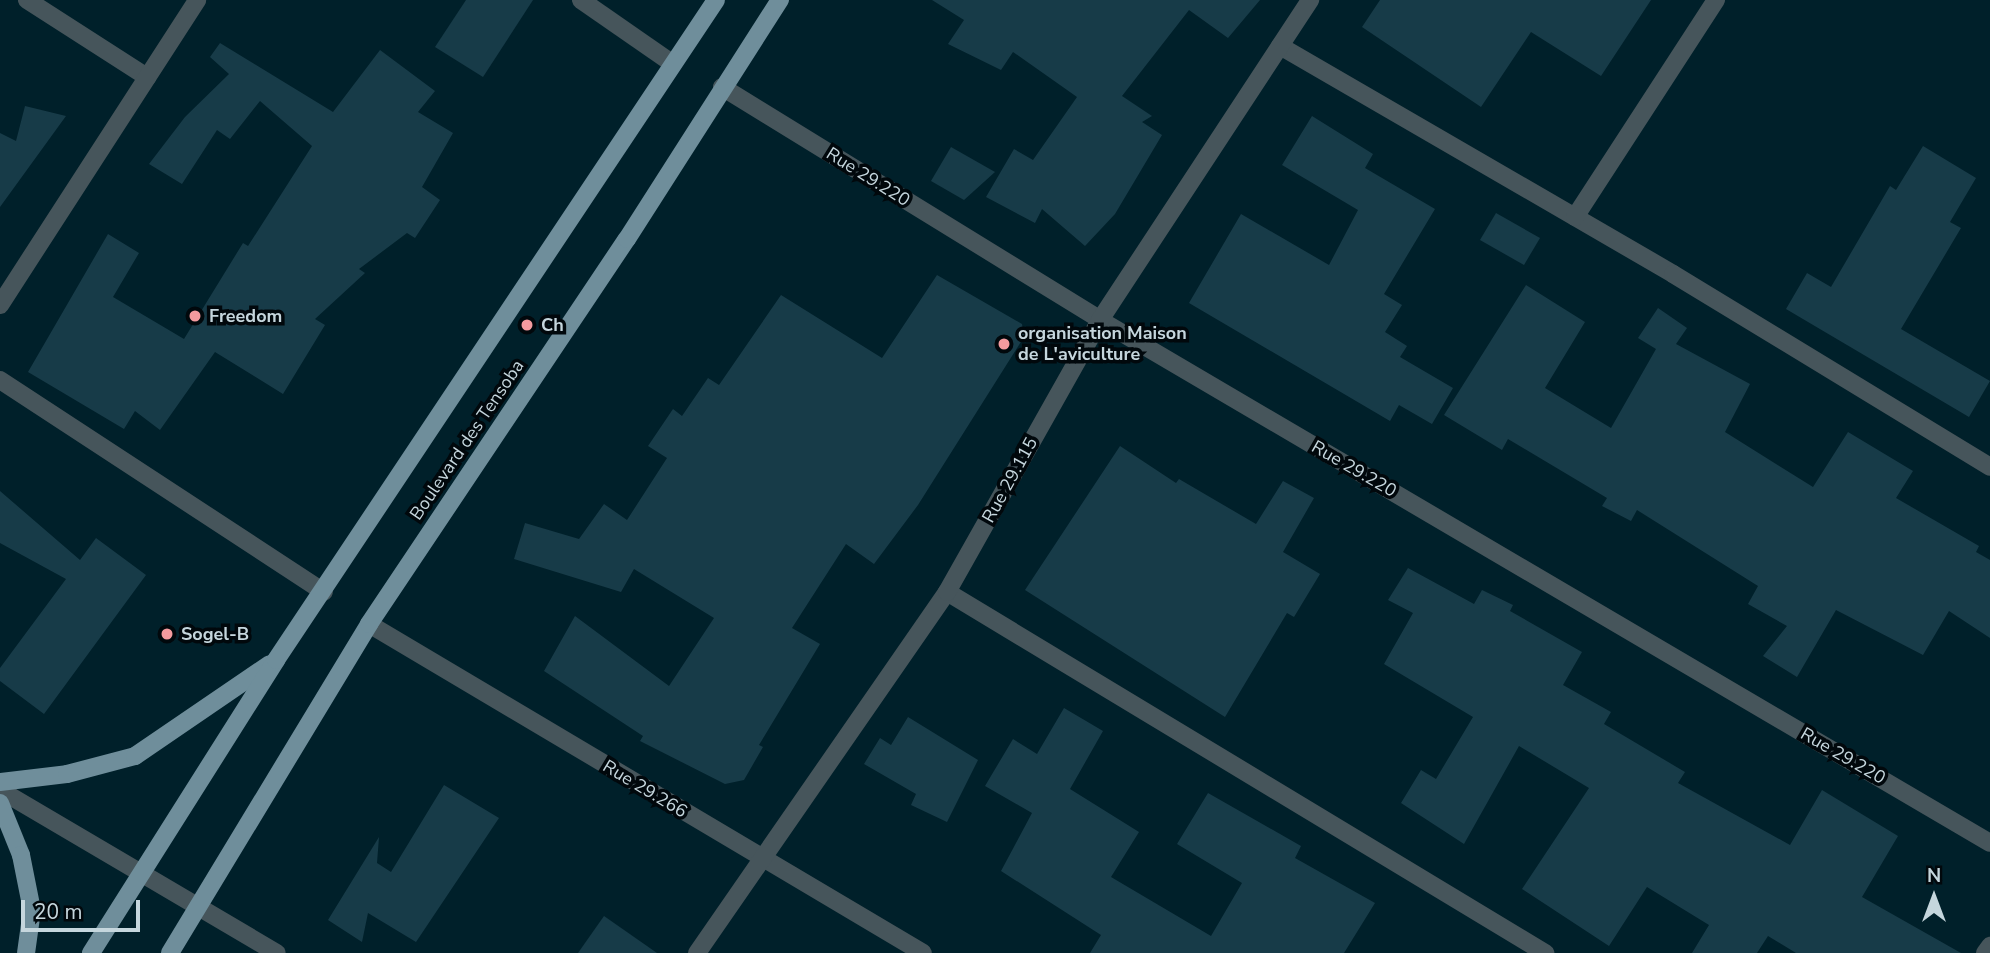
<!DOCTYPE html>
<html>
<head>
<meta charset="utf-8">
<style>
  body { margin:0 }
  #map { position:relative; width:1990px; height:953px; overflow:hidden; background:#00202a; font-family:"Nunito Sans",sans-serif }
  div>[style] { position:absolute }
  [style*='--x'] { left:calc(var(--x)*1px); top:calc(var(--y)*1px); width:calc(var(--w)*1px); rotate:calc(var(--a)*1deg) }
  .building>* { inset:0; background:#173b48 }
  .minor>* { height:18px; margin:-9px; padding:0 9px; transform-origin:9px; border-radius:9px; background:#46555b }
  .tertiary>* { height:18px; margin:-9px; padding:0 9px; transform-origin:9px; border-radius:9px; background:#46555b }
  .primary>* { height:18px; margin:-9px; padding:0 9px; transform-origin:9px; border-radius:9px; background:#6f8e9b }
  .dots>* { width:19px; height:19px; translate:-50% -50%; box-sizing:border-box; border:4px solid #01080c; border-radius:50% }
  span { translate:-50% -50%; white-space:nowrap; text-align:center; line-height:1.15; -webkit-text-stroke:7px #01080c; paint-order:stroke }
  .street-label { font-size:18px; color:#c5d6dd }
  .poi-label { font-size:18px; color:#c5d6dd; font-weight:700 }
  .left { translate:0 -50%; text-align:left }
  .north { position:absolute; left:1899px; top:862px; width:70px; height:70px; -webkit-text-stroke:5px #01080c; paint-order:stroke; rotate:0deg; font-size:19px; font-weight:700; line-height:28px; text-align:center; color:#c5d6dd }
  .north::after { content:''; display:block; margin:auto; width:24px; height:32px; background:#c5d6dd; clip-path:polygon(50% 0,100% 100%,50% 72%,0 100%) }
  .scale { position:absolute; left:21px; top:900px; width:119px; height:32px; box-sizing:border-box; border:4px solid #c5d6dd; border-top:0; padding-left:9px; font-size:21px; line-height:24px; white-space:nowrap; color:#c5d6dd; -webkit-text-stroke:5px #01080c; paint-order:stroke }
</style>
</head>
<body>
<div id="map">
  <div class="building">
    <div style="clip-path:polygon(466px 0,533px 0,483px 77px,435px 47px)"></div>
    <div style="clip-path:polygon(932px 0,1260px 0,1228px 38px,1189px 10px,1122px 96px,1152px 116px,1142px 122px,1162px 135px,1115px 214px,1085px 246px,1042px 209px,1035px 223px,986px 197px,1014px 149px,1033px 160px,1077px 97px,1013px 52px,1001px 70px,948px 44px,964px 20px)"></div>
    <div style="clip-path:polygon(1380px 0,1651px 0,1601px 76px,1531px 32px,1481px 107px,1362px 27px)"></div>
    <div style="clip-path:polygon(220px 43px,333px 112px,380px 50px,435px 91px,418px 112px,453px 133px,422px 187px,440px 200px,415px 238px,407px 233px,359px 269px,365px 273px,315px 319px,325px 325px,283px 394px,215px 352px,160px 430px,135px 411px,124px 429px,28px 372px,108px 234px,139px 253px,113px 297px,184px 339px,243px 243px,248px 246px,312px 146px,260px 101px,230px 139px,217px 130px,182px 184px,149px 164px,185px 117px,229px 74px,210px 57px)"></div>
    <div style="clip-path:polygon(25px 106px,66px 116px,0 207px,0 133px,16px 141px)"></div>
    <div style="clip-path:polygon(1312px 116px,1373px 154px,1365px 168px,1435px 209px,1384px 294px,1402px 305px,1385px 332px,1407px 346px,1400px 357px,1453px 388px,1432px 424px,1399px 405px,1390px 421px,1189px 303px,1241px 214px,1329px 265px,1358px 210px,1282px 165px)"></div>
    <div style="clip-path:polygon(1923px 146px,1976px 178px,1950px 222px,1961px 228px,1901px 329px,1990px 381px,1969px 417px,1786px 309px,1807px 273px,1831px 287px,1890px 186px,1896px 190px)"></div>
    <div style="clip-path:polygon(951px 147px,995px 172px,964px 200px,931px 181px)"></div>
    <div style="clip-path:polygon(1496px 213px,1540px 238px,1524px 265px,1480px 240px)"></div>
    <div style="clip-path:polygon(937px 275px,1022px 324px,1024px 337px,918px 505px,874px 564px,846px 544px,792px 628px,820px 644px,759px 745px,763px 747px,744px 780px,725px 784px,640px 741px,643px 736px,544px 671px,575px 616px,669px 686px,714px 618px,634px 569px,621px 592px,514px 559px,525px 523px,579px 539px,604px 504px,627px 520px,667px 458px,648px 446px,673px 409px,682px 416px,708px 378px,719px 385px,781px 295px,882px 358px)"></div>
    <div style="clip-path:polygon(1526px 285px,1585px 322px,1545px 388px,1611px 428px,1656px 349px,1638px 338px,1658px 308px,1687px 328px,1676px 344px,1750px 384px,1725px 432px,1813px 487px,1848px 432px,1913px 471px,1896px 498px,1979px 546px,1976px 552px,1990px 560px,1990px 638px,1949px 611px,1923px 655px,1836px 610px,1797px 677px,1763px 656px,1787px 626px,1748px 604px,1758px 586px,1637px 510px,1631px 521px,1602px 506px,1607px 498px,1508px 439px,1502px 450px,1444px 415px)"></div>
    <div style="clip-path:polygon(1120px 446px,1176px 483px,1179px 479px,1256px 524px,1283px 481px,1314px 498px,1283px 552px,1320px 574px,1294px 617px,1287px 613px,1225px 717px,1025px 590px)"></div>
    <div style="clip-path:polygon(0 491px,80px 560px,96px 538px,146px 575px,44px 714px,0 681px,0 668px,66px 579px,0 543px)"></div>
    <div style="clip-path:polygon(1408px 568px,1474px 604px,1482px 590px,1513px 605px,1510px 611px,1582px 652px,1563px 685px,1611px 712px,1604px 724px,1685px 772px,1678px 783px,1790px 845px,1822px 790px,1898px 836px,1862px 897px,1961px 953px,1796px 953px,1768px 936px,1757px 953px,1692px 953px,1709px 925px,1647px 887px,1609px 946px,1522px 889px,1589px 788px,1519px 746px,1464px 844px,1401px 803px,1421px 770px,1436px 779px,1473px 717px,1384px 664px,1413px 613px,1388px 600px)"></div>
    <div style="clip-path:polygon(1064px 708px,1103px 731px,1070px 789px,1139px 832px,1111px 877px,1211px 936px,1242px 883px,1177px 844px,1208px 793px,1301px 846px,1295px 858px,1375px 903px,1344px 953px,1090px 953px,1101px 935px,1001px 871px,1032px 813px,985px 786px,1013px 739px,1037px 754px)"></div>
    <div style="clip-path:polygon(908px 717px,978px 760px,947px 822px,911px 805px,916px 794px,864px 764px,880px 738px,891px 745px)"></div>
    <div style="clip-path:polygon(444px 785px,499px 818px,416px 942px,368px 913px,362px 942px,328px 920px,379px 837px,377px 863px,391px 872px)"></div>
    <div style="clip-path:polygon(604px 916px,657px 953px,578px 953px)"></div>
  </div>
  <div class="minor">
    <div style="--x:27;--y:0;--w:143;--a:32.7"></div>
    <div style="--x:581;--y:0;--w:112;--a:34.8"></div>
    <div style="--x:1280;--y:46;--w:454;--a:30.1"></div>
    <div style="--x:1673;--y:274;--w:371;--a:31.3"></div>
    <div style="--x:722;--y:87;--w:444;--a:31.6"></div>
    <div style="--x:1100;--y:320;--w:1032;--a:30.44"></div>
    <div style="--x:1575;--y:217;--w:259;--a:-57"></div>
    <div style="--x:0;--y:305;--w:363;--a:-57.1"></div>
    <div style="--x:0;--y:380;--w:387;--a:33.2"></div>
    <div style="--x:947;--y:592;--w:699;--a:31.12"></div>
    <div style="--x:369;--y:624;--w:644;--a:30.7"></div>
    <div style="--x:697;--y:953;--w:439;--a:-55.3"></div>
    <div style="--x:947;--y:592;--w:312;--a:-60.6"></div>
    <div style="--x:1100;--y:320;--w:383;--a:-56.7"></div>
    <div style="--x:1985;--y:953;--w:9;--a:-54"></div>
  </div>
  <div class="tertiary">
    <div style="--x:0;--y:790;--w:321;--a:30.5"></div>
  </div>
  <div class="primary">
    <div style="--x:0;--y:782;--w:67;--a:-6.8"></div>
    <div style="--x:67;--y:774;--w:70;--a:-14.8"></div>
    <div style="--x:135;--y:756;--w:163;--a:-34.3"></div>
    <div style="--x:0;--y:803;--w:56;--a:68"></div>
    <div style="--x:21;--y:855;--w:56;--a:78.7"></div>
    <div style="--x:32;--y:910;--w:43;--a:97.9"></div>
    <div style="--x:91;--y:953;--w:347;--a:-57.7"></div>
    <div style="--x:276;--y:660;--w:793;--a:-56.31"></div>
    <div style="--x:170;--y:953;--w:385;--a:-58.8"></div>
    <div style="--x:369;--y:624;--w:463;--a:-56.2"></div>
    <div style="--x:627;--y:239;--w:284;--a:-57.4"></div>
  </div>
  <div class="dots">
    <div style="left:195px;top:316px;background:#f49b9f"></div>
    <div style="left:527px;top:325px;background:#f49b9f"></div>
    <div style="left:1004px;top:344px;background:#f49b9f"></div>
    <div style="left:167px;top:634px;background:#f49b9f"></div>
  </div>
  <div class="street-label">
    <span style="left:868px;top:177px;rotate:32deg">Rue 29.220</span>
    <span style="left:467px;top:440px;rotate:-56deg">Boulevard des Tensoba</span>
    <span style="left:1354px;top:469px;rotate:30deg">Rue 29.220</span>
    <span style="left:1010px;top:480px;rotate:-61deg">Rue 29.115</span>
    <span style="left:1843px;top:756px;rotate:30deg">Rue 29.220</span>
    <span style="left:645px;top:789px;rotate:31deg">Rue 29.266</span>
  </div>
  <div class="poi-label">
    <span class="left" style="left:209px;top:316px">Freedom</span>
    <span class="left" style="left:541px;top:325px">Ch</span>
    <span class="left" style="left:1018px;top:344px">organisation Maison<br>de L'aviculture</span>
    <span class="left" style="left:181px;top:634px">Sogel-B</span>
  </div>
  <div class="north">N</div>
  <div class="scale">20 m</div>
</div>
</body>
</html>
